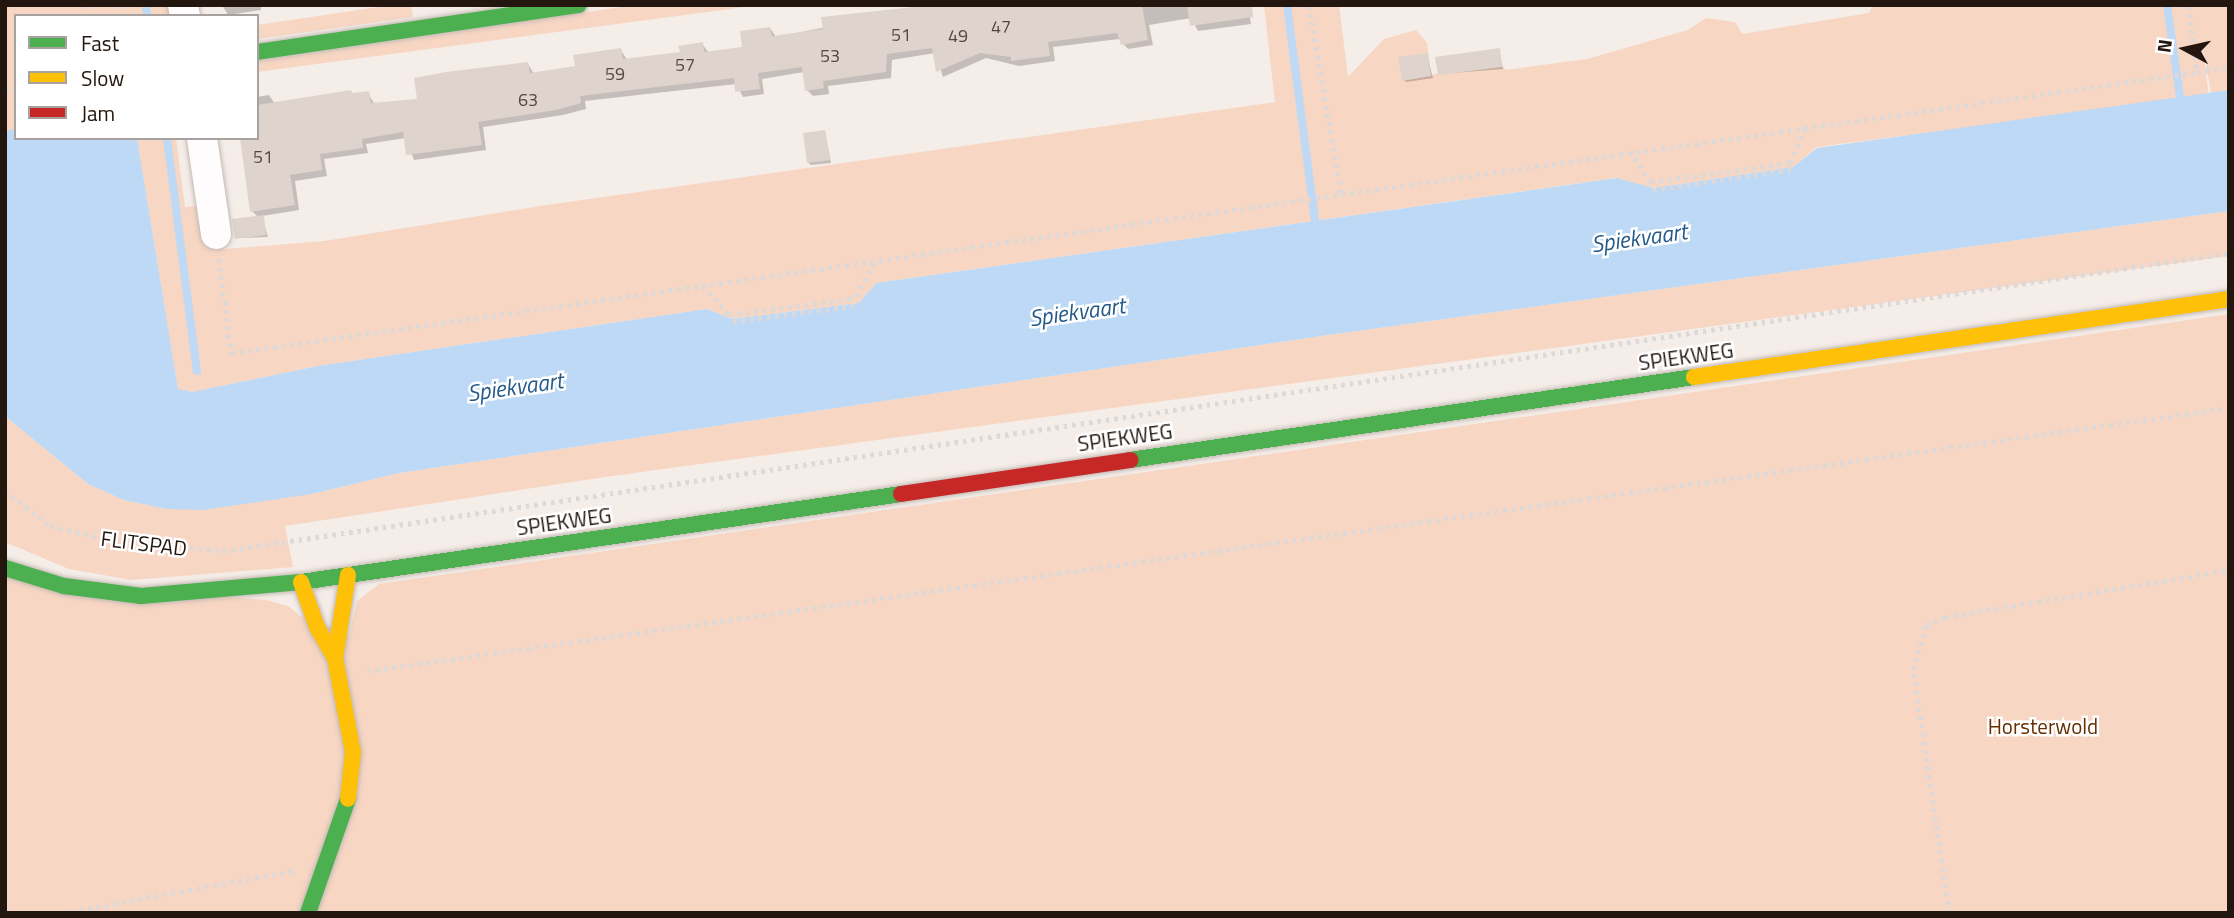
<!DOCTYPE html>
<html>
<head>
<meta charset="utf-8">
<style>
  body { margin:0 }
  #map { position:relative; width:2234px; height:918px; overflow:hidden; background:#f5ede8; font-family:"Titillium Web",sans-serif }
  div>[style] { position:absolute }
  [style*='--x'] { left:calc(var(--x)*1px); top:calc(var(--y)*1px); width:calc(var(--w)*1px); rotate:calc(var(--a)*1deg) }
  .green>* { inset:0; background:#f7d6c3 }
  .water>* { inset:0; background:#bdd9f5 }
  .shadow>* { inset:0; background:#0003 }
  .stream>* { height:8px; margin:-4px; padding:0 4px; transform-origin:4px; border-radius:4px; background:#bdd9f5 }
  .building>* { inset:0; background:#ded4cd }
  .path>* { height:4.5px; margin-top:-2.25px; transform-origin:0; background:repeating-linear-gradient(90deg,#dcd9d8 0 3.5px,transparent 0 8.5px) }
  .roads { filter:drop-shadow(0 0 2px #c3b9b3) drop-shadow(0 0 2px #c3b9b3) }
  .street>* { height:30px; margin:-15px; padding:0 15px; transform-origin:15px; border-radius:15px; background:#fefcfc }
  .fast>* { height:16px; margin:-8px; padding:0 8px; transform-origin:8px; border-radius:8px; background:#4caf50 }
  .slow>* { height:16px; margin:-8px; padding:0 8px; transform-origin:8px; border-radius:8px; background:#ffc107 }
  .jam>* { height:16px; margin:-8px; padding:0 8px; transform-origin:8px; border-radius:8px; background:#c62828 }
  span { translate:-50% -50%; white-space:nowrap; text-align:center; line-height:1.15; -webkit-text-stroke:5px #fff; paint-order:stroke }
  .number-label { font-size:18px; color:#534840 }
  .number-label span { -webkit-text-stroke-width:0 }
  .street-label { font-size:21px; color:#22160e }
  .park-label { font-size:21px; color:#662f02 }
  .water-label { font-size:23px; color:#265b89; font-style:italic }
  .frame { position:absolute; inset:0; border:7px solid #22160e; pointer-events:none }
  .legend { position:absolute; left:14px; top:14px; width:245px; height:126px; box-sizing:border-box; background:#fff; border:2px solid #a7a29f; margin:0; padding:9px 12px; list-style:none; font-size:21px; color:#22160e }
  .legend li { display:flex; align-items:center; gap:14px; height:35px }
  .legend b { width:35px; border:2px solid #a7a29f }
  .north { position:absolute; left:2150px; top:14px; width:70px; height:70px; -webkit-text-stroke:5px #fff; paint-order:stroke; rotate:278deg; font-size:19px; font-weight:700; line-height:28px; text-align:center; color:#22160e }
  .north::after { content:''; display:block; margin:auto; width:24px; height:32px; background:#22160e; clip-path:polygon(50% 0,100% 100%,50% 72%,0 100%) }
</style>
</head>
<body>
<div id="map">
  <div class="green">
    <div style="clip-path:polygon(5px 5px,177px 5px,179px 16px,16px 16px,16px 129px,5px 131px)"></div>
    <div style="clip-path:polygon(392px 5px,411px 5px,413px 17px,257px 39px,257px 25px)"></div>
    <div style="clip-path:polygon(635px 5px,760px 5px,257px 72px,257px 61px)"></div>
    <div style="clip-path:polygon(1264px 5px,1339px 5px,1348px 77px,1384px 39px,1416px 30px,1427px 43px,1431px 75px,1495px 58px,1506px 70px,1587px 59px,1688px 30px,1706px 18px,1735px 22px,1742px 34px,1869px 13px,1873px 5px,2229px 5px,2229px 90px,2211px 93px,2202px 42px,2209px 96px,1817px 147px,1793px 167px,1653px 188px,1616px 178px,876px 283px,859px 303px,732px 319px,707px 309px,318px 366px,192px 392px,178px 390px,137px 138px,176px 138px,185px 207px,206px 205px,210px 242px,225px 249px,324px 241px,547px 205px,1275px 102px)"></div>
    <div style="clip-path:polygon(2229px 211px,2229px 256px,605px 477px,285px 526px,293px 567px,131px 580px,69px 569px,5px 542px,5px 416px,88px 484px,124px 500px,166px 509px,312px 494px,399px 473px,1328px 335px)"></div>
    <div style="clip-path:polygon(2229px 314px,2229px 913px,5px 913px,5px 578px,266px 600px,288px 606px,302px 617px,349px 635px,357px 601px,379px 584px)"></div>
  </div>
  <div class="water">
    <div style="clip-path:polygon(2229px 90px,2229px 211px,1328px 335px,399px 473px,312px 494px,203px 510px,166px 509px,124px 500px,88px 484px,5px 416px,5px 131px,16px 129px,16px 138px,137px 138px,178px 389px,192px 392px,318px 366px,707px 309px,732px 319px,859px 303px,876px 283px,1617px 178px,1653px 188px,1793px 167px,1817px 148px)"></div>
  </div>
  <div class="shadow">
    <div style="clip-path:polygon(222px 5px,261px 5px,261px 10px,228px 15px)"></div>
    <div style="clip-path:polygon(938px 5px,1248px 5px,1251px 24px,1198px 31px,1191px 18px,1149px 25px,1153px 45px,1128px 49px,1119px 39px,1053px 47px,1055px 61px,1019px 66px,986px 58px,943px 77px,935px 53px,892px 60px,891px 78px,828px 86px,829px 94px,813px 96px,807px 90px,804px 72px,762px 79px,764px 94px,743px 97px,736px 84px,585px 101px,586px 109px,563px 115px,483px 127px,486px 150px,414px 160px,406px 138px,366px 144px,368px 153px,324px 159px,327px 176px,295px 181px,299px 210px,262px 216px,268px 237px,237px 238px,258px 217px,252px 211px,257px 97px,269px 95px,275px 104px,368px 93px,375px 105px,419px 100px,528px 64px,534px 74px,577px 68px,621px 50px,627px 60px,682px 53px,702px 44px,709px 53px,744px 48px,770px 28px,776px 37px)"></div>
    <div style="clip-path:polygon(1499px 50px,1503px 69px,1439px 74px)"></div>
    <div style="clip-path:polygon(1427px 55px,1433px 78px,1406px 82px,1404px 80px)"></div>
    <div style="clip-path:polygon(825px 132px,831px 163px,811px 165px,808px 163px)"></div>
  </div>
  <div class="stream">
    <div style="--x:146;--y:5;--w:11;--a:85"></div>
    <div style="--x:1287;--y:5;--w:219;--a:82.6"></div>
    <div style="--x:2167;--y:5;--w:94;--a:82"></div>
    <div style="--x:167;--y:138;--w:235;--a:82.7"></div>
  </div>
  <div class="building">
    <div style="clip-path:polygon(932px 5px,1142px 5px,1148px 40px,1121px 45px,1117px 33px,1048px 42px,1050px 56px,1011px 61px,1011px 57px,980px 53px,936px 72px,932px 48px,887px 54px,886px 72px,823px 81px,824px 88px,805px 91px,802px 67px,758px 73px,760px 89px,735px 92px,734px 78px,580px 96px,581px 103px,556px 110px,478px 122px,482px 145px,406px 155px,403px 132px,362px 139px,363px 148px,320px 154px,322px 170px,290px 175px,295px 205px,250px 212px,240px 138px,257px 138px,257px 105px,351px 90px,352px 93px,369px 91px,371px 103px,417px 99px,414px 78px,446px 72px,528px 62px,530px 73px,575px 66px,573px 55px,621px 48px,623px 59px,680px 52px,678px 46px,703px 42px,704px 52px,742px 47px,740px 31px,770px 27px,772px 36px,823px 29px,821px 17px)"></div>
    <div style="clip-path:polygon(1187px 5px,1252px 5px,1253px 17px,1190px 26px)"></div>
    <div style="clip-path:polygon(1500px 48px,1502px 67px,1438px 75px,1435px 57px)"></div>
    <div style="clip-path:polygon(1428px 53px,1431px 76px,1402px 81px,1398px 57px)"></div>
    <div style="clip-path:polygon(825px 130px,830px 160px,807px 163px,803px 133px)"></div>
    <div style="clip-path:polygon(264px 215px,266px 235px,235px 239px,232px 219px)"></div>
  </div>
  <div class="path">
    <div style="--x:86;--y:5;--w:11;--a:80"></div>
    <div style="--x:120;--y:5;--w:11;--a:80"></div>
    <div style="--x:1309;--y:5;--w:191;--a:80.3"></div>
    <div style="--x:2189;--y:5;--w:67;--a:83.2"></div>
    <div style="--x:2197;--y:72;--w:32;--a:-9"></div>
    <div style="--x:5;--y:89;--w:11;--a:-5"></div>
    <div style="--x:1630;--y:151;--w:37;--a:56"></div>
    <div style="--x:1651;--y:182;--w:140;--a:-7.8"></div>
    <div style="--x:1790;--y:163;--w:40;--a:-66.6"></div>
    <div style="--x:1653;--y:190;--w:141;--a:-8.6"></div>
    <div style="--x:219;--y:259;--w:95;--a:82.7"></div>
    <div style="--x:231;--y:353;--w:1986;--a:-8.13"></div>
    <div style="--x:703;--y:286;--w:39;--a:48"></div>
    <div style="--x:729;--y:315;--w:121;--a:-7.6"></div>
    <div style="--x:849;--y:299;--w:8;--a:-23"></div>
    <div style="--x:856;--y:296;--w:41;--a:-62.2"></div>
    <div style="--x:733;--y:322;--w:126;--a:-7.7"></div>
    <div style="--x:5;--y:491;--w:58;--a:37.3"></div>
    <div style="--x:51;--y:526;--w:65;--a:13.4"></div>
    <div style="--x:114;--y:541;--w:109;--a:5.2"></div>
    <div style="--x:223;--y:551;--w:2028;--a:-8.45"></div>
    <div style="--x:367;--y:671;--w:1880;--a:-8.04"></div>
    <div style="--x:63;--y:913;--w:233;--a:-10.4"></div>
    <div style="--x:1949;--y:913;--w:246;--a:-98.4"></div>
    <div style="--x:1913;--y:670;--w:47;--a:-73.9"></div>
    <div style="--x:1926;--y:625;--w:21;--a:-23"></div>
    <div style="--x:1945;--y:617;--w:288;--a:-9.4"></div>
  </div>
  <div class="roads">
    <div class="street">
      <div style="--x:183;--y:5;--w:11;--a:80"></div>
      <div style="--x:202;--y:138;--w:97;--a:81.7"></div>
    </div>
    <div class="fast">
      <div style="--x:257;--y:52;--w:325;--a:-8.3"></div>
      <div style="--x:1130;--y:460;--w:570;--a:-8.37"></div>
      <div style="--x:5;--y:568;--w:62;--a:17"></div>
      <div style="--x:64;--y:586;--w:78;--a:7.4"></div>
      <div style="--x:141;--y:596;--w:161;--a:-5"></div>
      <div style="--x:301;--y:582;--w:606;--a:-8.34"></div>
      <div style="--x:308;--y:913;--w:121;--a:-70.7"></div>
    </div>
    <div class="slow">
      <div style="--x:1694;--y:377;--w:541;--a:-8.29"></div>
      <div style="--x:301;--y:582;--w:48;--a:70.4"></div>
      <div style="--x:317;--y:627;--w:36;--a:60"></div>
      <div style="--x:335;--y:658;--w:96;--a:79.2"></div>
      <div style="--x:353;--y:752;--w:47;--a:96.1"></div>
      <div style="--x:335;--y:658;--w:84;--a:-81.1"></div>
    </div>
    <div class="jam">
      <div style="--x:901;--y:494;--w:232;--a:-8.4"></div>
    </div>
  </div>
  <div class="number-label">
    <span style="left:1001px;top:27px">47</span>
    <span style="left:901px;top:35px">51</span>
    <span style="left:958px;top:36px">49</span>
    <span style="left:830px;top:56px">53</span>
    <span style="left:685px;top:65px">57</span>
    <span style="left:615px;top:74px">59</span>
    <span style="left:528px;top:100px">63</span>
    <span style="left:263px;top:157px">51</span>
  </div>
  <div class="street-label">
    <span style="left:1686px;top:356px;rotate:-8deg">SPIEKWEG</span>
    <span style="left:1125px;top:437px;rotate:-8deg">SPIEKWEG</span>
    <span style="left:564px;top:521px;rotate:-8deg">SPIEKWEG</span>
    <span style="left:144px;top:543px;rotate:7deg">FLITSPAD</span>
  </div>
  <div class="park-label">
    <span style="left:2043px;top:726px">Horsterwold</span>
  </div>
  <div class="water-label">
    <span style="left:1639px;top:238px;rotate:-8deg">Spiekvaart</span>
    <span style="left:1077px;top:312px;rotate:-8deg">Spiekvaart</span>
    <span style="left:515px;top:387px;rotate:-8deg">Spiekvaart</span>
  </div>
  <div class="frame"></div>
  <ul class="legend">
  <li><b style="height:9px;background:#4caf50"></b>Fast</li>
  <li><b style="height:9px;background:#ffc107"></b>Slow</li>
  <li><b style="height:9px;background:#c62828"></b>Jam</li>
  </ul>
  <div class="north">N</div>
</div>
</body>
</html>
